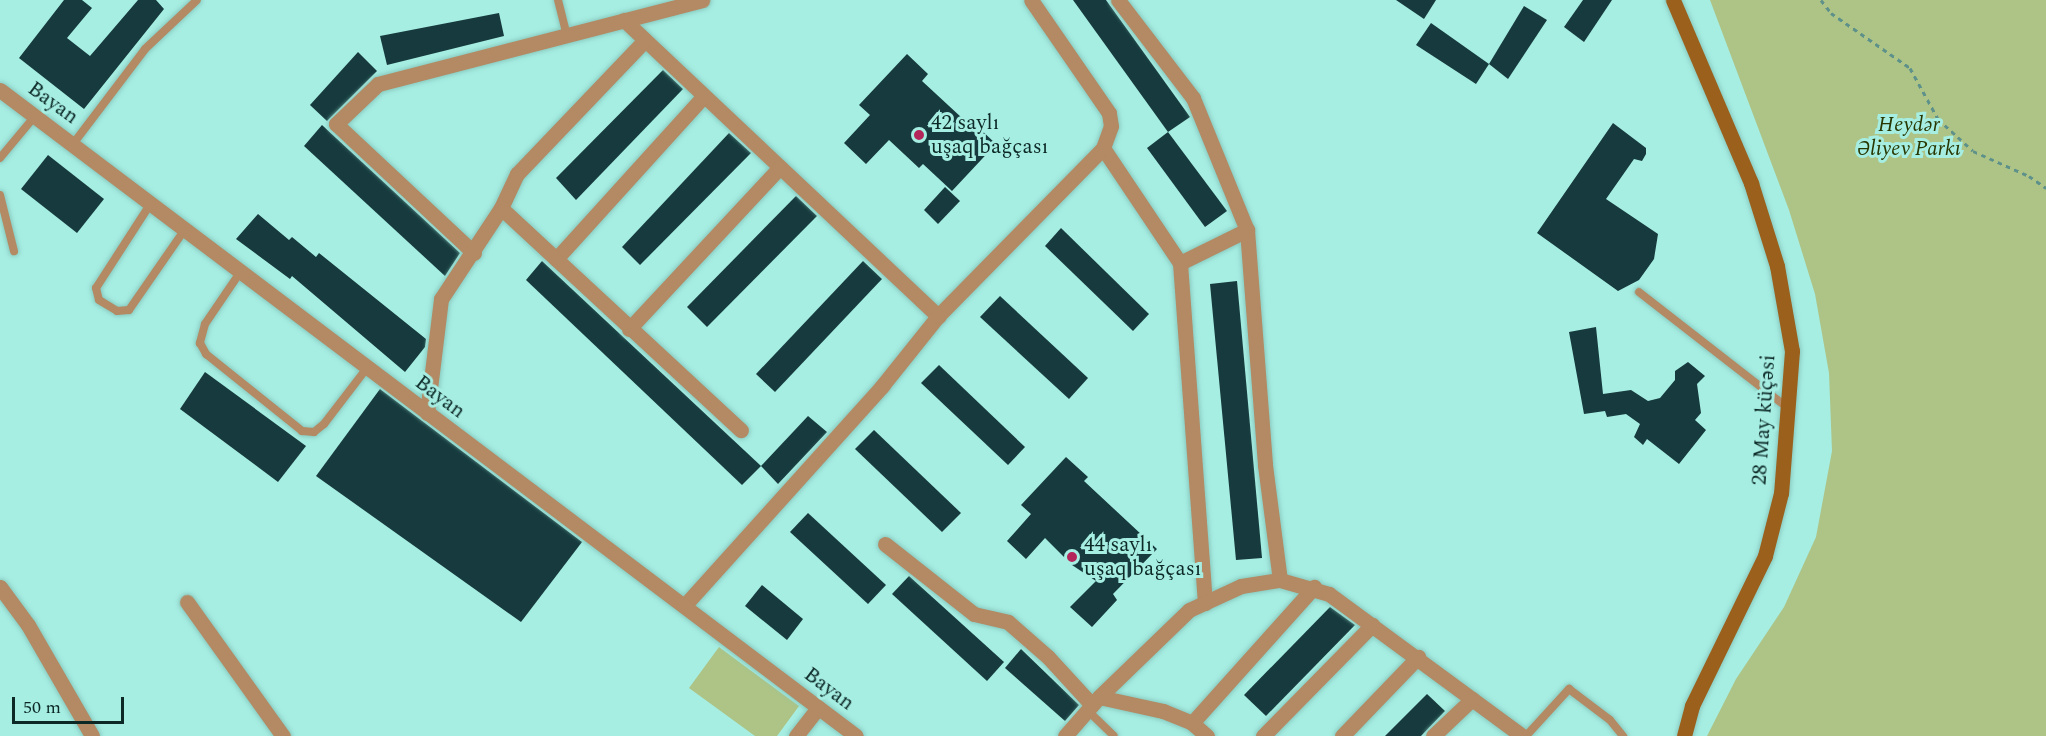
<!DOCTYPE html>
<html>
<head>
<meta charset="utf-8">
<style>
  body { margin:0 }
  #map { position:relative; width:2046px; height:736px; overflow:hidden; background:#a6ede2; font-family:Spectral,serif }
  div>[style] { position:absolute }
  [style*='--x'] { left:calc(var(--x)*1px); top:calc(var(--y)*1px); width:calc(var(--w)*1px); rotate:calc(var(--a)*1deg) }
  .green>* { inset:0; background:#adc486 }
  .building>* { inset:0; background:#163a3d }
  .path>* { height:3px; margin-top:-1.5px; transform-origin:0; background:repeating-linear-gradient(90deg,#5d9189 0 4.5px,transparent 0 9px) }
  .roads { filter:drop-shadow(0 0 2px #8acac0) drop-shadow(0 0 2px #8acac0) }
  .service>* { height:8px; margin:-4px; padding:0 4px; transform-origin:4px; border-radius:4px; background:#b38a63 }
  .minor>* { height:15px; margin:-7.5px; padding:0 7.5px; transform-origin:7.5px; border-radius:7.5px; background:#b38a63 }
  .tertiary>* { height:15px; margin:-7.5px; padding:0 7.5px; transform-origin:7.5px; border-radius:7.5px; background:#b38a63 }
  .secondary>* { height:15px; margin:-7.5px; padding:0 7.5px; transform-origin:7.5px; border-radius:7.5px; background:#9b601c }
  .dots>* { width:16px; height:16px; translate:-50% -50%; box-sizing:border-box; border:3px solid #a6ede2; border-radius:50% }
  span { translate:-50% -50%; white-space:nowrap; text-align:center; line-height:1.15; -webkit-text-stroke:6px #a6ede2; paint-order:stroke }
  .street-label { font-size:21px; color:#0c2926 }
  .poi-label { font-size:21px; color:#0c2926 }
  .left { translate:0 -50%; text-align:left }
  .park-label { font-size:21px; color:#283700; font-style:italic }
  .scale { position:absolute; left:12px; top:697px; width:112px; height:27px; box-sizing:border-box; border:3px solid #0c2926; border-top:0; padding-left:8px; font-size:18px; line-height:21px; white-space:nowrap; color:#0c2926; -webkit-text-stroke:4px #a6ede2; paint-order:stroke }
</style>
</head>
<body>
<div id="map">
  <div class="green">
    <div style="clip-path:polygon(1710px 0,2046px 0,2046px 736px,1707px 736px,1736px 679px,1784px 607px,1816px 537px,1832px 451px,1829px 373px,1815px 294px,1789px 210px)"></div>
    <div style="clip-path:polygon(719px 647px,799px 706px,777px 736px,755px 736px,689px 688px)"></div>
  </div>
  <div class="building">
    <div style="clip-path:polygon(64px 0,82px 0,92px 8px,67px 38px,90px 56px,138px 0,156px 0,164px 9px,84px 109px,19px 58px)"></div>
    <div style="clip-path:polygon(1073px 0,1106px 0,1190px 117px,1168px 132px)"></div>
    <div style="clip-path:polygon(1396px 0,1436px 0,1424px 19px)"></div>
    <div style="clip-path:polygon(1583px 0,1612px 0,1584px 42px,1564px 27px)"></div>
    <div style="clip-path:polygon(1524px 6px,1547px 20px,1508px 79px,1489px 64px)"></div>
    <div style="clip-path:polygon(499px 13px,504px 36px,387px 65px,380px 36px)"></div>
    <div style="clip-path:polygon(1431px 23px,1489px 64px,1476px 84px,1416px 45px)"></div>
    <div style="clip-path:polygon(358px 52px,377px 71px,327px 121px,310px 105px)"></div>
    <div style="clip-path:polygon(907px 54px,928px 74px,922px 81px,975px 130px,978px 127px,996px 144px,952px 191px,923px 164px,919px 168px,889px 140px,866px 164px,844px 143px,870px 115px,859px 105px)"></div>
    <div style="clip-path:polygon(663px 70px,683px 89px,576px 200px,556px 178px)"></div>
    <div style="clip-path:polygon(1613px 123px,1646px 148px,1646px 154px,1642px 161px,1634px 159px,1606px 199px,1658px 234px,1654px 259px,1639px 280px,1618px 291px,1537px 233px)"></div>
    <div style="clip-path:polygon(322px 125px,460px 253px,445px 276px,304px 146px)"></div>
    <div style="clip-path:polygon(1168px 132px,1227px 211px,1205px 227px,1147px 148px)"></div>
    <div style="clip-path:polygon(729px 133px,751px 153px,640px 265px,622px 247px)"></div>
    <div style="clip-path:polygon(48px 155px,104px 199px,77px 233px,21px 189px)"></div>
    <div style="clip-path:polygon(945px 187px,960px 201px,938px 224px,924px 210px)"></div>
    <div style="clip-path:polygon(796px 196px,817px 216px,707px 327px,687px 307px)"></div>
    <div style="clip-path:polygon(258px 214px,289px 240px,292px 237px,316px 257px,319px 253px,426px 339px,425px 347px,405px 372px,292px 276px,290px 279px,236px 239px)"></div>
    <div style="clip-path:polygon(1061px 228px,1149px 314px,1133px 331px,1045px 246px)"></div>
    <div style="clip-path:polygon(542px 261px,761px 466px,742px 485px,526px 280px)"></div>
    <div style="clip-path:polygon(863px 261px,882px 279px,775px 392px,756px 374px)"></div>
    <div style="clip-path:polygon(1237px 281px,1262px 558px,1236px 560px,1210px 284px)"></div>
    <div style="clip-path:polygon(1000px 296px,1088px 378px,1069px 399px,980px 317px)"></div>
    <div style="clip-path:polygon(1596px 327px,1603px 394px,1631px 390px,1648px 401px,1660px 398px,1675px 380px,1675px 371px,1688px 362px,1705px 376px,1697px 384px,1701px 413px,1695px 420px,1706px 430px,1679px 464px,1647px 439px,1643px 445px,1634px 437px,1640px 424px,1626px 414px,1607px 417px,1605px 411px,1584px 414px,1569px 332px)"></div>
    <div style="clip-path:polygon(939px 365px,1025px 447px,1008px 465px,921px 383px)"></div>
    <div style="clip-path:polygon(205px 372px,306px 446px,278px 482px,180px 409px)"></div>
    <div style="clip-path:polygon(380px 389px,582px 542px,521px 622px,316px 476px)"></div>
    <div style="clip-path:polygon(808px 416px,827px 432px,778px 484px,761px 466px)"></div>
    <div style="clip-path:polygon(874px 430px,961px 513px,942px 532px,855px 449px)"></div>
    <div style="clip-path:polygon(1066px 457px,1088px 477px,1084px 481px,1157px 549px,1113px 594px,1117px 600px,1092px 627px,1070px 607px,1096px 581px,1072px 565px,1045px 538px,1026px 559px,1007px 541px,1031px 514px,1021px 505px)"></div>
    <div style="clip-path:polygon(808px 513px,886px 585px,868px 604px,790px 532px)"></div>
    <div style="clip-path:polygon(909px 576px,1004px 662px,987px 681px,892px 594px)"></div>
    <div style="clip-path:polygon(762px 585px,803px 619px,787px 640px,745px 606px)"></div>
    <div style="clip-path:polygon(1330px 607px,1355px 625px,1266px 716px,1244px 695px)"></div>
    <div style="clip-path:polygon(1021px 649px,1079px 705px,1065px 721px,1005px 668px)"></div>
    <div style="clip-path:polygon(1427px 694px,1445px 711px,1421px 736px,1385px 736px)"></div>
  </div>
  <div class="path">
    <div style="--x:1821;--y:0;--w:16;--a:52"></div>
    <div style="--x:1831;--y:13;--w:96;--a:34.8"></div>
    <div style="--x:1910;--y:68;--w:58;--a:61.2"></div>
    <div style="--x:1938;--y:119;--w:47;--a:42.4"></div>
    <div style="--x:1973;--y:151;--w:61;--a:24.1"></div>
    <div style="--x:2029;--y:176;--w:21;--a:35"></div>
  </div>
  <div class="roads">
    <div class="service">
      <div style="--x:558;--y:0;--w:36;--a:76"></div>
      <div style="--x:73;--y:144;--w:119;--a:-52.8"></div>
      <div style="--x:145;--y:49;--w:71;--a:-43.3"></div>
      <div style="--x:0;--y:158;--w:55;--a:-50.2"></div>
      <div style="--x:0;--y:195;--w:58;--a:76"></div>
      <div style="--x:151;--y:203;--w:101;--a:122.9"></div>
      <div style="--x:96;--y:288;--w:12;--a:76"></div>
      <div style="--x:99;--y:300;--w:21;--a:31"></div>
      <div style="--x:117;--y:311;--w:12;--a:-5"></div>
      <div style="--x:129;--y:310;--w:98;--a:-55.3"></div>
      <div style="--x:241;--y:271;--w:64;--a:124.2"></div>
      <div style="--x:205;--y:324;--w:20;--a:105"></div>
      <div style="--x:200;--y:343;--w:13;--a:61"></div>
      <div style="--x:206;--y:354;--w:123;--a:38.7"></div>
      <div style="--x:302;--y:431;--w:12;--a:5"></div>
      <div style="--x:314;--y:432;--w:13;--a:-39"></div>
      <div style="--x:324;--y:424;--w:71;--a:-52.5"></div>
      <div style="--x:1639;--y:292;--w:189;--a:37.9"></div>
      <div style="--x:1087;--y:710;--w:37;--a:44"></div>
      <div style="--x:1526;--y:736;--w:64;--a:-47.5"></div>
      <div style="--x:1569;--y:689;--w:51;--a:37.1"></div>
      <div style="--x:1610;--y:720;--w:21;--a:51"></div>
    </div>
    <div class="minor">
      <div style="--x:1118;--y:0;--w:123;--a:52.6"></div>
      <div style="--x:1193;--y:98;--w:143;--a:67.8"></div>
      <div style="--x:1247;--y:230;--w:236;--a:85.6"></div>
      <div style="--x:1265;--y:465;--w:116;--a:82.6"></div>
      <div style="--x:624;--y:20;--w:432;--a:43.3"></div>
      <div style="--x:1103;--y:148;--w:138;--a:56.2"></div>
      <div style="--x:1180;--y:263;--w:341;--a:85.8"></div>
      <div style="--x:501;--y:208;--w:38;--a:-65"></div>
      <div style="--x:517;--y:174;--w:185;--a:-46.3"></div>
      <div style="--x:474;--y:253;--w:189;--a:-136.9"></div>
      <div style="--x:336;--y:124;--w:58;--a:-43.6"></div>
      <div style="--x:378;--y:84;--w:335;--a:-14.5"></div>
      <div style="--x:556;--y:259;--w:220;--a:-47.8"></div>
      <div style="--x:1180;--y:263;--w:75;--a:-26.2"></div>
      <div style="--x:629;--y:329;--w:221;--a:-47"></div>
      <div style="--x:427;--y:413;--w:115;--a:-83"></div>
      <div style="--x:441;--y:299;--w:109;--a:-56.6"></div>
      <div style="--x:501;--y:208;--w:327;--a:42.8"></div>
      <div style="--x:885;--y:544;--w:113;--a:38.2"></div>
      <div style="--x:974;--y:614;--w:35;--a:13"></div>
      <div style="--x:1008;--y:622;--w:53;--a:41.2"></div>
      <div style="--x:1048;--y:657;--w:65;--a:47.5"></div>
      <div style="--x:0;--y:587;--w:47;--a:53.6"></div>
      <div style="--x:28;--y:625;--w:128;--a:60"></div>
      <div style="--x:187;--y:602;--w:165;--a:54.4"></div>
      <div style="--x:685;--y:605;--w:295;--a:-48"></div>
      <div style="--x:882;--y:386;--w:90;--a:-51.3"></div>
      <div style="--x:938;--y:316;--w:235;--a:-45.5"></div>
      <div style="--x:1103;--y:148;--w:23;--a:-70"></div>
      <div style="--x:1111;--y:126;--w:13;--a:-99"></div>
      <div style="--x:1109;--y:113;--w:137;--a:-124.6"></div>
      <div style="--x:1099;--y:697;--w:66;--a:12.3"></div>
      <div style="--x:1163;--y:711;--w:31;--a:22"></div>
      <div style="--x:1192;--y:723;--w:20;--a:41"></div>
      <div style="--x:1192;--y:723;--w:183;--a:-48.1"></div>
      <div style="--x:796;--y:736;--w:36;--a:-52"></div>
      <div style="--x:1065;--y:736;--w:52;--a:-48.9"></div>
      <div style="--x:1099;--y:697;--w:125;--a:-44"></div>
      <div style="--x:1189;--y:610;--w:57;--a:-24.8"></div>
      <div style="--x:1241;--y:586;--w:39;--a:-9"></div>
      <div style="--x:1280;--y:580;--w:51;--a:15.9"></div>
      <div style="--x:1329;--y:594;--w:240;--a:36.3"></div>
      <div style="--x:1263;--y:736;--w:156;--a:-45.5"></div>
      <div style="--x:1342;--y:736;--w:110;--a:-46.1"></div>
      <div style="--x:1433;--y:736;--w:54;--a:-43.5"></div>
    </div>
    <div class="tertiary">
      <div style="--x:0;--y:90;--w:1072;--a:37.04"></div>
    </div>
    <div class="secondary">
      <div style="--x:1673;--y:0;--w:199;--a:66.9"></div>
      <div style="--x:1751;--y:183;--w:87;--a:72.6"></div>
      <div style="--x:1777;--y:266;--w:86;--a:80"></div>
      <div style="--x:1792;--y:351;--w:142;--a:94.4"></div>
      <div style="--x:1781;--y:493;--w:65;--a:104.3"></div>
      <div style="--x:1765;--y:556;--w:167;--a:116"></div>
      <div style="--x:1692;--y:706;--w:31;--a:105"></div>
    </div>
  </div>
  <div class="dots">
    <div style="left:919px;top:135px;background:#b4265a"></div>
    <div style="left:1072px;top:557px;background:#b4265a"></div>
  </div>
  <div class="street-label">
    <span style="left:53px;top:103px;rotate:36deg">Bayan</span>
    <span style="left:440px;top:397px;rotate:37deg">Bayan</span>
    <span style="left:1764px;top:420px;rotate:-86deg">28 May küçəsi</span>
    <span style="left:829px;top:689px;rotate:37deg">Bayan</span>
  </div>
  <div class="poi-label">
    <span class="left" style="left:931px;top:135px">42 saylı<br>uşaq bağçası</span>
    <span class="left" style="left:1084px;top:557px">44 saylı<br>uşaq bağçası</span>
  </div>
  <div class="park-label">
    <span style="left:1909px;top:137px">Heydər<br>Əliyev Parkı</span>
  </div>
  <div class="scale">50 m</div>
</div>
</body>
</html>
